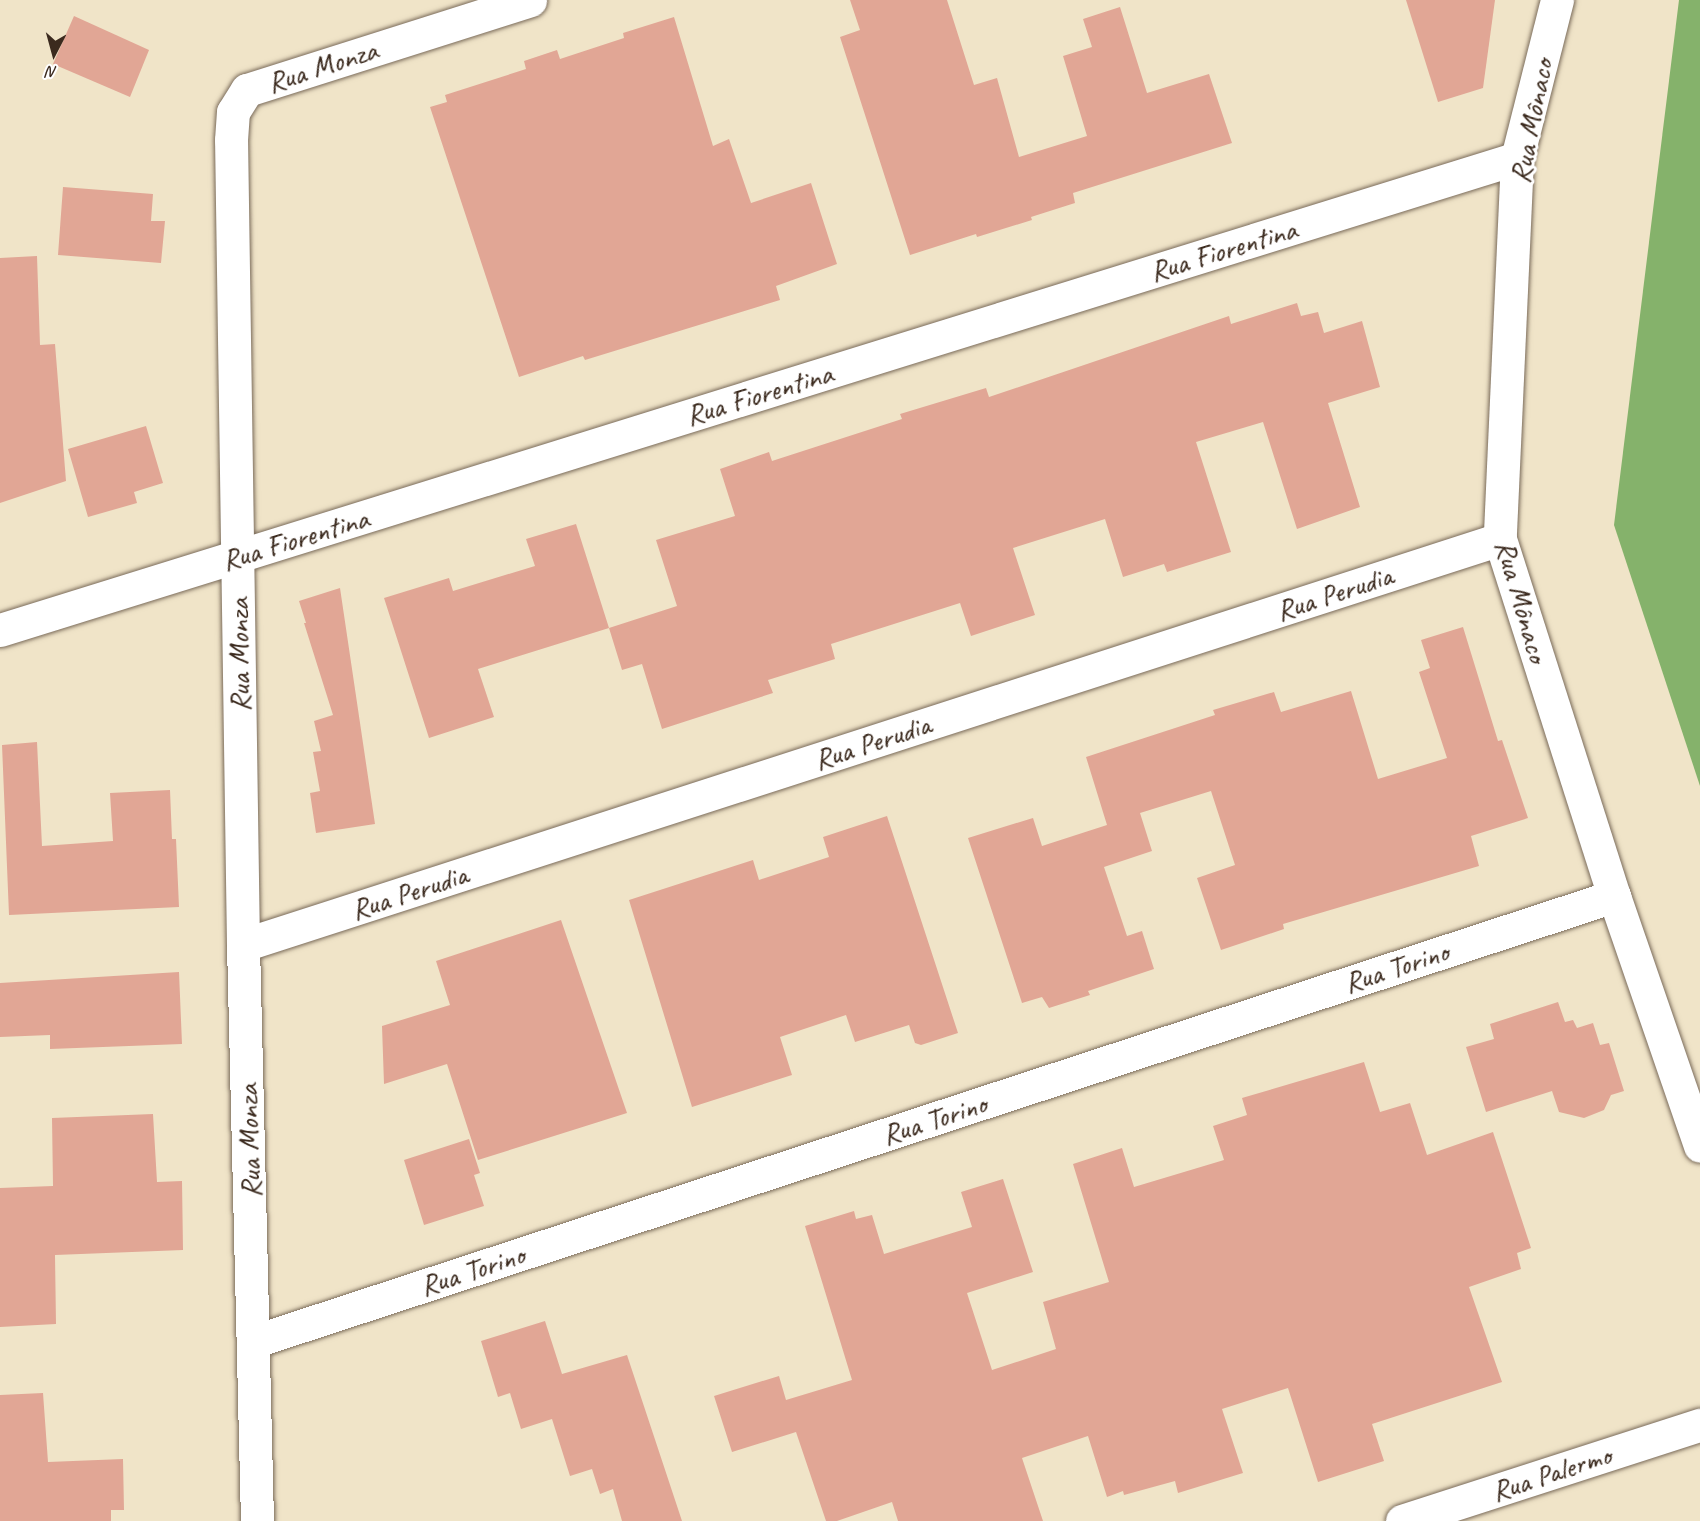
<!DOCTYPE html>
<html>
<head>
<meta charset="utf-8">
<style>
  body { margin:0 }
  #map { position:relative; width:1700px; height:1521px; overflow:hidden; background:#f0e4c8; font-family:Caveat,sans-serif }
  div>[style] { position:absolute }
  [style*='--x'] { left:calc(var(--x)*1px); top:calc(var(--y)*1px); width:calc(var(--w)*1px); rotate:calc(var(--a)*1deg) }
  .forest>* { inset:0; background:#85b26b }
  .building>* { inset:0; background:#e1a695 }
  .roads { filter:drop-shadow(0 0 2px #7a6b5a) drop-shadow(0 0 2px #7a6b5a) }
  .minor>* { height:33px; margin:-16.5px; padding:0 16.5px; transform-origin:16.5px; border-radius:16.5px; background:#fff }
  .major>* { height:33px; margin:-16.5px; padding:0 16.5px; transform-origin:16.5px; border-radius:16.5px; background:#fff }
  span { translate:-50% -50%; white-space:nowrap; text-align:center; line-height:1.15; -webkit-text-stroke:6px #fff; paint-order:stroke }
  .street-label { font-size:30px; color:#3b2a1e }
  .north { position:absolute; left:24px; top:24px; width:60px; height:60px; -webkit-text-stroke:4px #fff; paint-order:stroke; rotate:186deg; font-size:16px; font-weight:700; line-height:24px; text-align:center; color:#3b2a1e }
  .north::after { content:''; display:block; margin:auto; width:21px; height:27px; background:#3b2a1e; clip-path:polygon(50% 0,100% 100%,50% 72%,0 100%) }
</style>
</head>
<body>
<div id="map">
  <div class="forest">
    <div style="clip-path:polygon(1679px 0,1700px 0,1700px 786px,1614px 525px)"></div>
  </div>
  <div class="building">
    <div style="clip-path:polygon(850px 0,947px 0,974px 85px,997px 78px,1019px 157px,1087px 136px,1063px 56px,1092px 47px,1083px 19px,1120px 7px,1147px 93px,1209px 74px,1232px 143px,1073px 193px,1075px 203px,1031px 217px,1032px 220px,977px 237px,976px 234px,910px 255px,840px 37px,860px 30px)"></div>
    <div style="clip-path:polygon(1406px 0,1495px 0,1483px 88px,1438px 102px)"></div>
    <div style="clip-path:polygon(74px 16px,149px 50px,130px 97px,53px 64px)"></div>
    <div style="clip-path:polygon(674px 17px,713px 146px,729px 139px,751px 203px,811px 183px,837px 264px,776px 286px,780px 300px,585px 360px,583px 356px,519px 377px,430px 107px,447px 102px,445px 95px,526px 69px,524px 61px,557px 50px,560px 59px,624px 38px,623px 33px)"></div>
    <div style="clip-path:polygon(63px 187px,153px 194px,151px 221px,165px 221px,161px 263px,58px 255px)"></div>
    <div style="clip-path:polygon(37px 256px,40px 345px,55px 344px,66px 481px,0 503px,0 258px)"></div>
    <div style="clip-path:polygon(1297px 303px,1301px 316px,1318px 312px,1324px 333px,1362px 321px,1380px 387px,1328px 403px,1360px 507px,1297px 529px,1263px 422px,1196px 442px,1231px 552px,1167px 572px,1164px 564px,1123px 577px,1105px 519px,1013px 548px,1035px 615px,971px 636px,960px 603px,831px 644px,835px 659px,768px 680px,773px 693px,662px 729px,642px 664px,622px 670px,609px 628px,677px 606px,656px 540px,735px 516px,720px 469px,769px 452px,772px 461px,902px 419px,900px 414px,986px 388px,989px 397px,1229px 316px,1231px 324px)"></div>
    <div style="clip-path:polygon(146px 426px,163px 483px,134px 492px,137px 503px,88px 517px,68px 449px)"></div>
    <div style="clip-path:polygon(576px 524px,609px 628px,478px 669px,494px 717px,429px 738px,384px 598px,449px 578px,453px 591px,535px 566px,526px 539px)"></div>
    <div style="clip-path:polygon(340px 588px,375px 824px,316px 833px,310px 793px,320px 791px,313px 752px,321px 751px,314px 721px,333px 715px,304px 623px,306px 623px,299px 601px)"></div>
    <div style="clip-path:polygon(1463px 627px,1498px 741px,1502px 740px,1528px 818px,1471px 836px,1479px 866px,1283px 924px,1284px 929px,1221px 950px,1197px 878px,1235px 865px,1211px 791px,1140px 813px,1152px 851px,1104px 867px,1127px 936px,1142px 931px,1154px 969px,1088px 991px,1090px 995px,1049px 1008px,1042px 997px,1022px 1003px,968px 838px,1033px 818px,1042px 846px,1107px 825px,1086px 757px,1215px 715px,1213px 710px,1274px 692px,1281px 712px,1351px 691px,1378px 779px,1447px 758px,1419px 672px,1430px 668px,1421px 640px)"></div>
    <div style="clip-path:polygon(37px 742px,42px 846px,113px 841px,110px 793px,170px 790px,172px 839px,176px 839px,179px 907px,9px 915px,2px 745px)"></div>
    <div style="clip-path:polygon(887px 816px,958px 1033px,921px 1045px,915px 1043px,909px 1025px,855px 1042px,846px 1015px,780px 1037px,792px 1075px,692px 1107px,629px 900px,753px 860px,759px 880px,829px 857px,823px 837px)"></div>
    <div style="clip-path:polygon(561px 920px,627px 1113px,478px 1160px,447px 1064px,384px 1084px,382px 1026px,450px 1005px,436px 961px)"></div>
    <div style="clip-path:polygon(179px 972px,182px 1044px,50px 1049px,50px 1035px,0 1037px,0 983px)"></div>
    <div style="clip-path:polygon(1558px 1002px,1565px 1022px,1573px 1020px,1577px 1028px,1593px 1023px,1600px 1045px,1609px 1043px,1624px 1091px,1611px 1095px,1604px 1110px,1584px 1118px,1559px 1112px,1552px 1091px,1486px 1112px,1466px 1047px,1494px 1039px,1490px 1024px)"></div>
    <div style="clip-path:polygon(1364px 1062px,1380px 1112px,1410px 1103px,1427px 1155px,1493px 1132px,1531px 1248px,1517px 1253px,1521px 1269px,1469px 1287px,1502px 1382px,1372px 1424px,1384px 1461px,1318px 1482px,1288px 1388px,1222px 1409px,1243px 1473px,1178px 1493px,1175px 1481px,1124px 1495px,1123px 1491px,1107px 1497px,1088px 1436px,1022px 1458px,1043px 1521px,898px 1521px,892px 1502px,837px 1521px,826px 1521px,796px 1432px,732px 1452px,714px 1396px,779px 1376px,786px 1400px,852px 1380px,805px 1226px,854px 1211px,856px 1219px,872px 1215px,884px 1254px,972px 1227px,961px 1192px,1003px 1179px,1033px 1272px,967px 1293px,992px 1370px,1056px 1349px,1043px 1302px,1109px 1282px,1073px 1164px,1122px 1148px,1134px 1187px,1224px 1160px,1213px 1126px,1247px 1115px,1242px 1098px)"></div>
    <div style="clip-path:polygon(153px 1114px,157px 1182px,182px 1181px,183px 1250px,55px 1255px,56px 1324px,0 1327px,0 1188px,53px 1186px,52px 1118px)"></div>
    <div style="clip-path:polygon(469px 1139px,480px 1173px,474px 1175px,484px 1206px,424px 1225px,404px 1160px)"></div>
    <div style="clip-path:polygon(545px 1321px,562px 1374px,627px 1355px,682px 1521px,622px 1521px,613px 1489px,600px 1494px,592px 1469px,570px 1476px,552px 1419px,521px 1429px,510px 1393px,498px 1397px,481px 1341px)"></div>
    <div style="clip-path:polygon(43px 1393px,48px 1462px,123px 1459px,124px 1510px,111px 1510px,111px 1521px,0 1521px,0 1395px)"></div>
  </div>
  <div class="roads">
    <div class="minor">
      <div style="--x:1557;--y:0;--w:163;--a:104.2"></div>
      <div style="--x:1517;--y:158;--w:381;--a:92.6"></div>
      <div style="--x:1500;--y:539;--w:375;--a:72.3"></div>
      <div style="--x:1614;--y:896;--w:264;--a:71"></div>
      <div style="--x:0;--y:630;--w:1589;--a:-17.28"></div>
      <div style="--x:243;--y:945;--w:1321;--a:-17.9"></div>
      <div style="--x:255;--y:1341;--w:1430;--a:-18.13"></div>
      <div style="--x:257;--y:1521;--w:576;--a:-91.39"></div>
      <div style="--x:243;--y:945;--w:805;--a:-90.85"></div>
      <div style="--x:231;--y:140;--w:28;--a:-86"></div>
      <div style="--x:233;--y:112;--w:26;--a:-58"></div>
      <div style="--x:247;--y:90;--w:297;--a:-17.6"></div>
    </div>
    <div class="major">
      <div style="--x:1402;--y:1521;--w:313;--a:-17.9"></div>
    </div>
  </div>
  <div class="street-label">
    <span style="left:322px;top:66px;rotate:-18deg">Rua Monza</span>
    <span style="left:1531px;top:121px;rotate:-79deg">Rua Mônaco</span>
    <span style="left:1223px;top:250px;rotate:-17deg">Rua Fiorentina</span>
    <span style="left:759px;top:394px;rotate:-17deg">Rua Fiorentina</span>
    <span style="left:295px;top:539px;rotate:-17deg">Rua Fiorentina</span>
    <span style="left:1334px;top:593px;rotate:-18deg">Rua Perudia</span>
    <span style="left:1522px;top:601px;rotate:74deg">Rua Mônaco</span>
    <span style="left:239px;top:655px;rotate:-91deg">Rua Monza</span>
    <span style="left:872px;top:742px;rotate:-18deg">Rua Perudia</span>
    <span style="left:409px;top:892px;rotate:-18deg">Rua Perudia</span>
    <span style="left:1396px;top:967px;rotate:-18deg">Rua Torino</span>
    <span style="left:934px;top:1119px;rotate:-18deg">Rua Torino</span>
    <span style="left:249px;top:1141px;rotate:-92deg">Rua Monza</span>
    <span style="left:472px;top:1270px;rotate:-18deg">Rua Torino</span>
    <span style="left:1551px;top:1473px;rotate:-18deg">Rua Palermo</span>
  </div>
  <div class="north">N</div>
</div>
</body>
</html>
